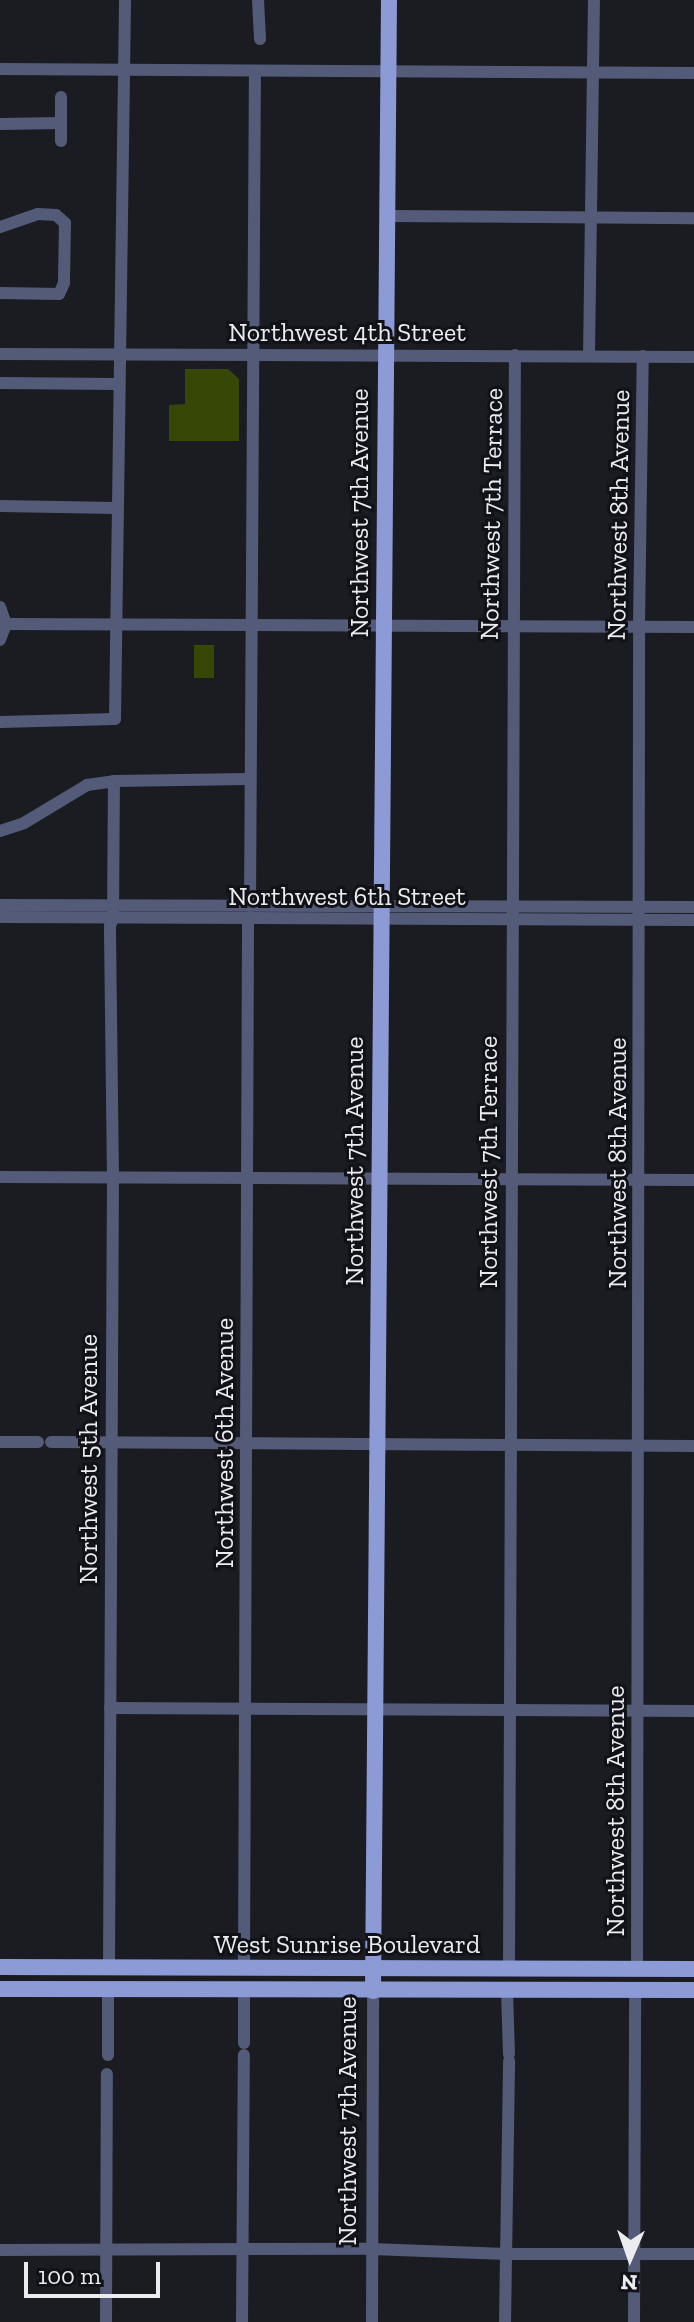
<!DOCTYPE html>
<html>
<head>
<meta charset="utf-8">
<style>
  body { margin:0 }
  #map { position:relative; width:694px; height:2322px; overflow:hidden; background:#1a1c21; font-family:"Zilla Slab",serif }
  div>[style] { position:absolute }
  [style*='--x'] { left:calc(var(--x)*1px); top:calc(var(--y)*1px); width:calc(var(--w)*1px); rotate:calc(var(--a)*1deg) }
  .green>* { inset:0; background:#374806 }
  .minor>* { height:12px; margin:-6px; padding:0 6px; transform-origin:6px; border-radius:6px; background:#535b78 }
  .major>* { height:16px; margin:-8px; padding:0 8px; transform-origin:8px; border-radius:8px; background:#8c9ad6 }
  span { translate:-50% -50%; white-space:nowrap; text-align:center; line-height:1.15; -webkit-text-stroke:6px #111218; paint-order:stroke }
  .street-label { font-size:26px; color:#ebecf0 }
  .north { position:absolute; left:590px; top:2218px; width:80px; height:80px; -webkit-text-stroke:6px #111218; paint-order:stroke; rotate:182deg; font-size:22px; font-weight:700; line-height:32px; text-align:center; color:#ebecf0 }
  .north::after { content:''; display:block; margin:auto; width:28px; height:36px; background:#ebecf0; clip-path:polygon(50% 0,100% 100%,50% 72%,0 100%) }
  .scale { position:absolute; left:24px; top:2262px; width:136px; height:36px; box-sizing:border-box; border:4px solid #ebecf0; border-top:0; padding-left:10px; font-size:24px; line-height:28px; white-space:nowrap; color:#ebecf0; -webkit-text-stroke:6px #111218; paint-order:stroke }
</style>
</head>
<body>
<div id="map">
  <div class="green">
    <div style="clip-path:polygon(185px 369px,228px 369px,239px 379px,239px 441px,169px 441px,169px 405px,185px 404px)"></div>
    <div style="clip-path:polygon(194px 645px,214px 645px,214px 678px,194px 678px)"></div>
  </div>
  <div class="minor">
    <div style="--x:258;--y:0;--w:39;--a:87"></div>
    <div style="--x:0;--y:69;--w:694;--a:0.33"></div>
    <div style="--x:0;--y:124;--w:61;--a:-0.9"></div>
    <div style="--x:61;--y:141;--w:44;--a:-90"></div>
    <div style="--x:387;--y:216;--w:307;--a:0.4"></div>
    <div style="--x:0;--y:227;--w:40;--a:-18.9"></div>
    <div style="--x:38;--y:214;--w:18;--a:3"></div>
    <div style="--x:56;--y:215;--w:12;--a:42"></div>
    <div style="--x:65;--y:223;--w:60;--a:91"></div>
    <div style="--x:64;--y:283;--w:12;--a:114"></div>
    <div style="--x:59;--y:294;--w:59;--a:-179"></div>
    <div style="--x:0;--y:354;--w:694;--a:0.25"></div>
    <div style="--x:589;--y:356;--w:356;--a:-89.2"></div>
    <div style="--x:0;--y:383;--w:117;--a:0.5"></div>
    <div style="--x:0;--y:506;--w:116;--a:1"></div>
    <div style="--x:0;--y:607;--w:18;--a:71"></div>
    <div style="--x:6;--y:624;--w:17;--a:111"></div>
    <div style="--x:6;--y:624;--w:688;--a:0.25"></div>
    <div style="--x:0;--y:722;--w:115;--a:-1.5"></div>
    <div style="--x:115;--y:719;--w:719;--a:-89.2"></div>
    <div style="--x:0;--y:831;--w:25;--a:-18"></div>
    <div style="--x:24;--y:823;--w:74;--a:-31.1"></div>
    <div style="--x:87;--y:785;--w:27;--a:-8"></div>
    <div style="--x:114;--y:781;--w:134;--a:-0.9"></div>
    <div style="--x:0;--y:905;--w:694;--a:0.17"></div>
    <div style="--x:250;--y:906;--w:835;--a:-89.66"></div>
    <div style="--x:0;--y:917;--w:694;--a:0.25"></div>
    <div style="--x:0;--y:1177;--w:694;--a:0.25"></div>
    <div style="--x:0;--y:1442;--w:38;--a:0"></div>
    <div style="--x:51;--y:1442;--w:643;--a:0.36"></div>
    <div style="--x:110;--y:1708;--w:584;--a:0.29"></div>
    <div style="--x:109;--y:1967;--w:789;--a:-89.71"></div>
    <div style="--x:113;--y:1178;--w:252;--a:-90.7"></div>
    <div style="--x:110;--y:926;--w:9;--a:-69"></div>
    <div style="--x:113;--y:918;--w:137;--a:-89.6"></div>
    <div style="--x:244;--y:1968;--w:1050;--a:-89.78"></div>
    <div style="--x:637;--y:1969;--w:1343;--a:-89.91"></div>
    <div style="--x:639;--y:626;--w:270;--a:-89.2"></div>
    <div style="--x:509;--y:1970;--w:1615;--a:-89.79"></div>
    <div style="--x:507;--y:1991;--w:63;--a:88.2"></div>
    <div style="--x:244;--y:2043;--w:54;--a:-90"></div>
    <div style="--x:108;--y:2055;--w:66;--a:-90"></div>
    <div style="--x:0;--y:2250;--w:371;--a:-0.2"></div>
    <div style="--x:371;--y:2249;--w:135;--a:2.1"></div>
    <div style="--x:506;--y:2254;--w:188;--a:0"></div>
    <div style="--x:106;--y:2322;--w:248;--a:-89.8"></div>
    <div style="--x:242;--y:2322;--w:267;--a:-89.6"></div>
    <div style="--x:372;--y:2322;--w:331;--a:-89.8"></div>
    <div style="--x:505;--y:2322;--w:261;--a:-89.1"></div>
    <div style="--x:634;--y:2322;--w:332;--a:-89.8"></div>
  </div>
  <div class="major">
    <div style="--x:0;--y:1967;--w:694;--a:0.17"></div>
    <div style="--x:0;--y:1989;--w:694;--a:0.08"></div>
    <div style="--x:373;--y:1991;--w:1991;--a:-89.54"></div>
  </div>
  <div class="street-label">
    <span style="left:347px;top:333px">Northwest 4th Street</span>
    <span style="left:360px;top:513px;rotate:-90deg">Northwest 7th Avenue</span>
    <span style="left:492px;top:514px;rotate:-89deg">Northwest 7th Terrace</span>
    <span style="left:619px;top:515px;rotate:-89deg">Northwest 8th Avenue</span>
    <span style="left:347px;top:897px">Northwest 6th Street</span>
    <span style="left:355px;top:1161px;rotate:-90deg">Northwest 7th Avenue</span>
    <span style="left:489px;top:1162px;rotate:-90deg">Northwest 7th Terrace</span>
    <span style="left:618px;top:1163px;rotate:-90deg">Northwest 8th Avenue</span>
    <span style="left:225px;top:1443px;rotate:-90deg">Northwest 6th Avenue</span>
    <span style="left:89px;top:1459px;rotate:-90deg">Northwest 5th Avenue</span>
    <span style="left:616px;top:1811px;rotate:-90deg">Northwest 8th Avenue</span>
    <span style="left:347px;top:1945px">West Sunrise Boulevard</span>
    <span style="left:348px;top:2121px;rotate:-90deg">Northwest 7th Avenue</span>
  </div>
  <div class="north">N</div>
  <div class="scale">100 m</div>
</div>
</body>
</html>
